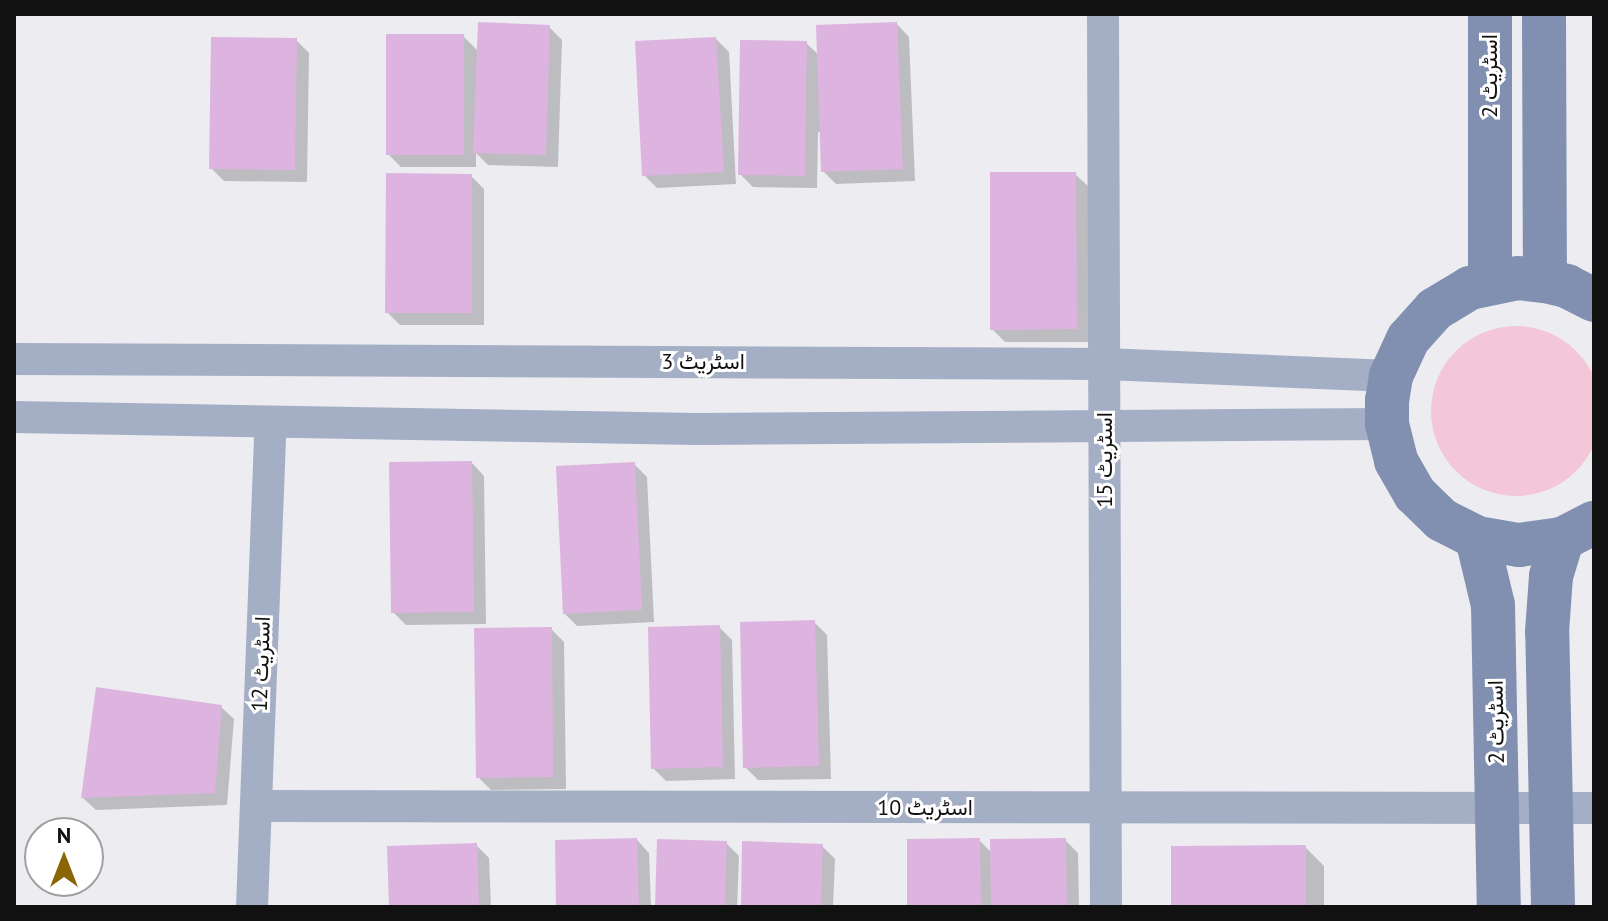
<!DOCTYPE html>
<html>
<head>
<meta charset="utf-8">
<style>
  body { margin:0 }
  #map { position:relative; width:1608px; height:921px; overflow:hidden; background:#edecf1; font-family:"PT Sans",Vazirmatn,sans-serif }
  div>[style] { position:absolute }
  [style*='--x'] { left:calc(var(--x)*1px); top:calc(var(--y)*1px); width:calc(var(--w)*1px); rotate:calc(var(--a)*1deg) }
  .green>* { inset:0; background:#f3c7d7 }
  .round { border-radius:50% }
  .shadow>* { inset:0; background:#0003 }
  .building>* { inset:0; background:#dcb4df }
  .minor>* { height:32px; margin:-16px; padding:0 16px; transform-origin:16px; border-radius:16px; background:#a4afc5 }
  .secondary>* { height:44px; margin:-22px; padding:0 22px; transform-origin:22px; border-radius:22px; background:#8190b0 }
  span { translate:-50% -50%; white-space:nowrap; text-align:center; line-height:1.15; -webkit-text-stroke:6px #fff; paint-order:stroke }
  .street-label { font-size:22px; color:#111112 }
  .frame { position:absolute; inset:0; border:16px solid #111112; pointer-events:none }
  .north { position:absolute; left:24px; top:817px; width:80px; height:80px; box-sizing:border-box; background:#fff; border:2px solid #a0a0a0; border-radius:50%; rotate:0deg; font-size:22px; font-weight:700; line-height:32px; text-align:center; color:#111112 }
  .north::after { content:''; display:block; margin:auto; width:28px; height:36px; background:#8a6503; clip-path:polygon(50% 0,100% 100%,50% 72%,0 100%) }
</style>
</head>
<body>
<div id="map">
  <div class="green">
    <div class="round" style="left:1431px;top:326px;width:170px;height:170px"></div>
  </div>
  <div class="shadow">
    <div style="clip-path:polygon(897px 24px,909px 37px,915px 181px,836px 184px,823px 171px,822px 132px,818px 132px,817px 188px,753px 187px,740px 174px,806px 43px,819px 55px)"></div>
    <div style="clip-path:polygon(549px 27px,562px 40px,558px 167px,488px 165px,476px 153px,476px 167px,401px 167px,388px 154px,463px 36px,479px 52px)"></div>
    <div style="clip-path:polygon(716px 39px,729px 52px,736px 184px,657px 188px,644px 175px)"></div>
    <div style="clip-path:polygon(296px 40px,309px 53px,307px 182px,224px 181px,211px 168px)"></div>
    <div style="clip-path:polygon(1075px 174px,1088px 186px,1089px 342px,1005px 342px,992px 329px)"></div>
    <div style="clip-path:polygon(471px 176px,484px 189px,484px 325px,400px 325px,387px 312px)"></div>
    <div style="clip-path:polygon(472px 463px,484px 476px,486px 624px,406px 625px,393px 612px)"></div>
    <div style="clip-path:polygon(634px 464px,647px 477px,654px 622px,577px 626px,564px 613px)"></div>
    <div style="clip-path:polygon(814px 622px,827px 635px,831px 779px,758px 780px,745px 767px)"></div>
    <div style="clip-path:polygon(719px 627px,732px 640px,735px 779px,666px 781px,653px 768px)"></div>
    <div style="clip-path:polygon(551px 629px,564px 642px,566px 789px,491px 790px,478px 777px)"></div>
    <div style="clip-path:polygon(221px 707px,234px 719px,227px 805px,96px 810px,83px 798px)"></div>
    <div style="clip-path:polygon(637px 840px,649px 853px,651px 907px,558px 907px)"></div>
    <div style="clip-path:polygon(979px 840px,992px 853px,1065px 840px,1078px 853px,1079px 907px,909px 907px)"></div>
    <div style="clip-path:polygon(726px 843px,739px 856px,737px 907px,657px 907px)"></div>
    <div style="clip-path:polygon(476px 845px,489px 858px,491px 907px,391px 907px)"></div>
    <div style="clip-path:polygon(822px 846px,835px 859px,833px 907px,743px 907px)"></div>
    <div style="clip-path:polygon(1305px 847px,1324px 866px,1324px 907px,1173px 907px)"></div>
  </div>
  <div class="building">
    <div style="clip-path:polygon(478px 22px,550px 25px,546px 155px,473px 153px)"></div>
    <div style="clip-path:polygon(897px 22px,903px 169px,821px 172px,816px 25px)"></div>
    <div style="clip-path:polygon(386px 34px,464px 34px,464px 155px,386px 155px)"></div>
    <div style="clip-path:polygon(211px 37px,297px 38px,295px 170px,209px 169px)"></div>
    <div style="clip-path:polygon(716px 37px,724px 172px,642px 176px,635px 41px)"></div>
    <div style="clip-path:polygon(740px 40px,807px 41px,805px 176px,738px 175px)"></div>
    <div style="clip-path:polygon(990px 172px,1076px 172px,1077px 329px,990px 330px)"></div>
    <div style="clip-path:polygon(386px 173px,472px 174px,472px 313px,385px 313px)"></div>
    <div style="clip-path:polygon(472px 461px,474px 612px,391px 613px,389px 462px)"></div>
    <div style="clip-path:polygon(635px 462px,642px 610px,563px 614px,556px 466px)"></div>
    <div style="clip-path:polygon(815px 620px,819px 766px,743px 768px,740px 622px)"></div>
    <div style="clip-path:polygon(720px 625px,723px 767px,651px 769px,648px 627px)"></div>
    <div style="clip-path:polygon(552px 627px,553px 777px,476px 778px,474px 628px)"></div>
    <div style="clip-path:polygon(96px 687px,222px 705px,215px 793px,81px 798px)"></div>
    <div style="clip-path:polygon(637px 838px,639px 907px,556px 907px,555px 840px)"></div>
    <div style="clip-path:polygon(980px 838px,981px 907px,907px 907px,907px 839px)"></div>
    <div style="clip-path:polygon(1066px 838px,1067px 907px,991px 907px,990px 839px)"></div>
    <div style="clip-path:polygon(657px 839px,727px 841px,725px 907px,655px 907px)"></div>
    <div style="clip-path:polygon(742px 841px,823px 844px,821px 907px,741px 907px)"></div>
    <div style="clip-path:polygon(477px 843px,479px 907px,389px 907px,387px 846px)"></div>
    <div style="clip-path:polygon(1306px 845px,1306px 907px,1171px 907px,1171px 846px)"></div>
  </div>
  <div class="minor">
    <div style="--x:1103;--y:14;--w:893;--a:89.81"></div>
    <div style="--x:14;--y:359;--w:1091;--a:0.26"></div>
    <div style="--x:1105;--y:364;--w:286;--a:2.4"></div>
    <div style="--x:14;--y:417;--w:684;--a:1.01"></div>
    <div style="--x:698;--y:429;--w:689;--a:-0.42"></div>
    <div style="--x:256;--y:806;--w:1338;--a:0.09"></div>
    <div style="--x:252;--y:907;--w:485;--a:-87.8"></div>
  </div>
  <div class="secondary">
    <div style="--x:1490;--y:14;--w:267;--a:90"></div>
    <div style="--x:1544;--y:14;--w:267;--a:89.8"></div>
    <div style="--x:1594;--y:300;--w:30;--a:-153"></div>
    <div style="--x:1567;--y:286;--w:23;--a:-167"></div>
    <div style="--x:1545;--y:281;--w:27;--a:-174"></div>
    <div style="--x:1518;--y:278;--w:49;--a:168.2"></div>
    <div style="--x:1470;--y:288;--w:41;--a:149"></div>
    <div style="--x:1435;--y:309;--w:40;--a:132"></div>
    <div style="--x:1408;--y:339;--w:41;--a:114.7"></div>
    <div style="--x:1391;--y:376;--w:24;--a:99"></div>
    <div style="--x:1387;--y:400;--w:24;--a:90"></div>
    <div style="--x:1387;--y:424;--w:38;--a:76"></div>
    <div style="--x:1396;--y:461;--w:38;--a:60"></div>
    <div style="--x:1415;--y:494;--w:37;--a:44"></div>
    <div style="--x:1442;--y:520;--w:39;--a:27"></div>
    <div style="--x:1477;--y:538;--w:43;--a:9.5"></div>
    <div style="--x:1519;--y:545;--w:43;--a:-7.9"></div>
    <div style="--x:1562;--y:539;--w:36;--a:-27"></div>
    <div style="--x:1477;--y:538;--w:69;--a:76.6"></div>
    <div style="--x:1493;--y:605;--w:302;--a:88.9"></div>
    <div style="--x:1553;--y:907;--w:275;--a:-91.2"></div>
    <div style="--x:1547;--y:632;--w:56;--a:-85.9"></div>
    <div style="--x:1551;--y:576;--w:39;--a:-73"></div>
  </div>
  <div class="street-label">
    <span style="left:1490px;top:76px;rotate:-90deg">اسٹریٹ 2</span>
    <span style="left:703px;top:362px">اسٹریٹ 3</span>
    <span style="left:1105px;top:460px;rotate:-90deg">اسٹریٹ 15</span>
    <span style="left:261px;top:664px;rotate:-88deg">اسٹریٹ 12</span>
    <span style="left:1496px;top:722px;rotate:-91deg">اسٹریٹ 2</span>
    <span style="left:925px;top:808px">اسٹریٹ 10</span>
  </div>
  <div class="frame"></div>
  <div class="north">N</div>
</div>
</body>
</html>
